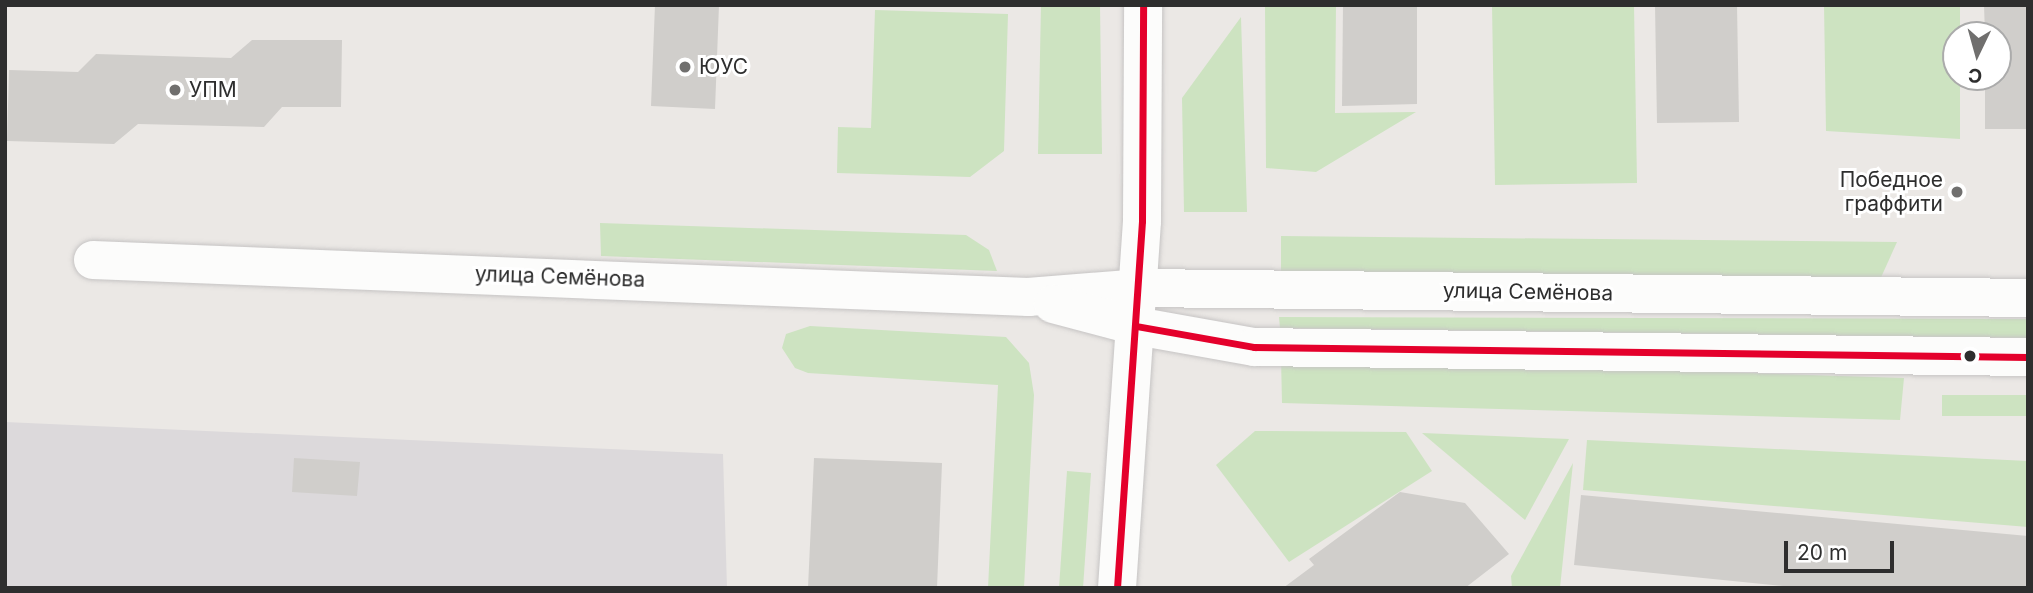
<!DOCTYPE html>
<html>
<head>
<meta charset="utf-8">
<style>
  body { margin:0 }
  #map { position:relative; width:2033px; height:593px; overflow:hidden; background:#ebe8e5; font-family:Inter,sans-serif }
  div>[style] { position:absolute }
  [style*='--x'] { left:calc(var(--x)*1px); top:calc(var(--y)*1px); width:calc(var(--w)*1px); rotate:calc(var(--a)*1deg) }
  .industrial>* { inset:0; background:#dcd9db }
  .green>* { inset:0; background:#cde3c1 }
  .building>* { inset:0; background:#d0cecb }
  .roads { filter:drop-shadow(0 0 2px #c6c4c4) drop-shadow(0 0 2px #c6c4c4) }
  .minor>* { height:38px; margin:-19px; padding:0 19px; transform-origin:19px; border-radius:19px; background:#fcfcfb }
  .tertiary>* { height:38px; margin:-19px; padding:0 19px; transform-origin:19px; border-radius:19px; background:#fcfcfb }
  .bus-1>* { height:7px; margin:-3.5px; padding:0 3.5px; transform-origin:3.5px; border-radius:3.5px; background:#e4002b }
  .dots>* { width:19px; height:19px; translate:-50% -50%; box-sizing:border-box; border:4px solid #fff; border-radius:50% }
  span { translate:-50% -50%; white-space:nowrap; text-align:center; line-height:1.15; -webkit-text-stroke:6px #fff; paint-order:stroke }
  .poi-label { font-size:21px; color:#2e2e2e }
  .left { translate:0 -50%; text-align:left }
  .right { translate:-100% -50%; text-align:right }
  .street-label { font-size:21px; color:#2e2e2e }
  .frame { position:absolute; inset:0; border:7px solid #2e2e2e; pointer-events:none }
  .north { position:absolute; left:1942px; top:21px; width:70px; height:70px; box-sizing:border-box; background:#fff; border:2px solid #ababab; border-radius:50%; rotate:185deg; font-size:19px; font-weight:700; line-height:28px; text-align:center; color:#2e2e2e }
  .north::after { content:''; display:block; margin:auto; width:24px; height:32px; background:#706f6e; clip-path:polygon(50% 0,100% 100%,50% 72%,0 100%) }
  .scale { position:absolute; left:1784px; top:541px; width:110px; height:32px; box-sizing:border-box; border:4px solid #2e2e2e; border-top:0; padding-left:9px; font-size:21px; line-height:24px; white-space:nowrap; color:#2e2e2e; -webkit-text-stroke:5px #fff; paint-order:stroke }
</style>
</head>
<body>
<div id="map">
  <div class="industrial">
    <div style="clip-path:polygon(5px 422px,723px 454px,727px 588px,5px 588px)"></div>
  </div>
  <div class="green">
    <div style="clip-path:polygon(1041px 5px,1100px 5px,1102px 154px,1038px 154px)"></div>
    <div style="clip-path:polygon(1265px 5px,1336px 5px,1335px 113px,1416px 112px,1316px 172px,1266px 168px)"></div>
    <div style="clip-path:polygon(1492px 5px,1634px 5px,1637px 183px,1495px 185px)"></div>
    <div style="clip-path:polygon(1824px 5px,1960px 5px,1960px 139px,1826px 131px)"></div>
    <div style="clip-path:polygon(875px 10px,1008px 14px,1004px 151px,970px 177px,837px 173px,838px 127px,871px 128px)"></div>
    <div style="clip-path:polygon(1241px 17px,1247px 212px,1184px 212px,1182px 98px)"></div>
    <div style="clip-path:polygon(600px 223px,966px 235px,989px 250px,997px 271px,601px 256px)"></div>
    <div style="clip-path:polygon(1281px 236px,1897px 242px,1874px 293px,1281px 272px)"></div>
    <div style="clip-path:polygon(1279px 317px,2028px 319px,2028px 338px,1280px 328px)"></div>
    <div style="clip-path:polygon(810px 326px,1006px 337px,1029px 363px,1034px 395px,1024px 588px,988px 588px,998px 385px,808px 373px,795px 368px,782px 348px,786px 334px)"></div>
    <div style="clip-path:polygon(1281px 358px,1904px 378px,1900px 420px,1282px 403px)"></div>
    <div style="clip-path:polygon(1942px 395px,2028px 395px,2028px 416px,1942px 416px)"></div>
    <div style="clip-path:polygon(1255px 431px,1406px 432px,1432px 471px,1289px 562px,1216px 465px)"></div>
    <div style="clip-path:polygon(1422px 433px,1569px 439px,1525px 520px)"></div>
    <div style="clip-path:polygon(1587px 440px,2028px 461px,2028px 527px,1583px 490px)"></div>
    <div style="clip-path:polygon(1573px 463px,1560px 588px,1512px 588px,1511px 576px)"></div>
    <div style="clip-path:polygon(1067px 471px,1091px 473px,1083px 588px,1059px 588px)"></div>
  </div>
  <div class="building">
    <div style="clip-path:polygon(655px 5px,719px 5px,715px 109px,651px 106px)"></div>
    <div style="clip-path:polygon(1343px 5px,1417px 5px,1417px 104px,1342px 106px)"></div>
    <div style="clip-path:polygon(1655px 5px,1737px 5px,1739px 122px,1657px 123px)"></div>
    <div style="clip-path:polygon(1984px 5px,2028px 5px,2028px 129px,1985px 129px,1985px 77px,1998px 77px,1998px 35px,1985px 35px)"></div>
    <div style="clip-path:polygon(252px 40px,342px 40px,341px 107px,282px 107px,264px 127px,138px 124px,114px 144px,7px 141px,9px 70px,78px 72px,96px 54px,231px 58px)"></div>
    <div style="clip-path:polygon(294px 458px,360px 462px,357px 496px,292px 492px)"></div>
    <div style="clip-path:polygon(814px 458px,942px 463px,937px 588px,808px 588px)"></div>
    <div style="clip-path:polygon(1400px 492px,1465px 503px,1509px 554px,1465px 588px,1283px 588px,1314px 565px,1309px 559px)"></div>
    <div style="clip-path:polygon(1581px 495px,2028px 536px,2028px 588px,1803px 588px,1574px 565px)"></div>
  </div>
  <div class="roads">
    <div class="minor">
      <div style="--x:93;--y:260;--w:936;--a:2.27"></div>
      <div style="--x:1028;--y:297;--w:111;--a:-4.6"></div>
      <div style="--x:1053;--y:304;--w:86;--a:14.8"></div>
    </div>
    <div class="tertiary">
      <div style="--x:1139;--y:288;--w:889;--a:0.64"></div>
      <div style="--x:1136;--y:326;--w:120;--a:10.1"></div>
      <div style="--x:1254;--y:347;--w:774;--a:0.74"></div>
      <div style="--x:1117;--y:588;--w:368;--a:-86.1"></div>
      <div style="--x:1142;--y:221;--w:216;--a:-89.7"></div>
    </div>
  </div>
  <div class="bus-1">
    <div style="--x:1136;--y:326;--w:120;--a:10.1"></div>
    <div style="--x:1254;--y:347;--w:774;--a:0.74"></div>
    <div style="--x:1117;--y:588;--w:368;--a:-86.1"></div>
    <div style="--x:1142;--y:221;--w:216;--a:-89.7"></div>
  </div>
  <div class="dots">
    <div style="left:685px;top:67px;background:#706f6e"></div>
    <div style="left:175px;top:90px;background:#706f6e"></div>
    <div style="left:1957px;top:192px;background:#706f6e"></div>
    <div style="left:1970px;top:356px;background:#2e2e2e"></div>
  </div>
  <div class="poi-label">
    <span class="left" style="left:699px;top:67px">ЮУС</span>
    <span class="left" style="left:189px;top:90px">УПМ</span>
    <span class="right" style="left:1943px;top:192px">Победное<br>граффити</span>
  </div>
  <div class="street-label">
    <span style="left:560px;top:277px;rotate:2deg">улица Семёнова</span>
    <span style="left:1528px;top:292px;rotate:1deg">улица Семёнова</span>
  </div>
  <div class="frame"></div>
  <div class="north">С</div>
  <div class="scale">20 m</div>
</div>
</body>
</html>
